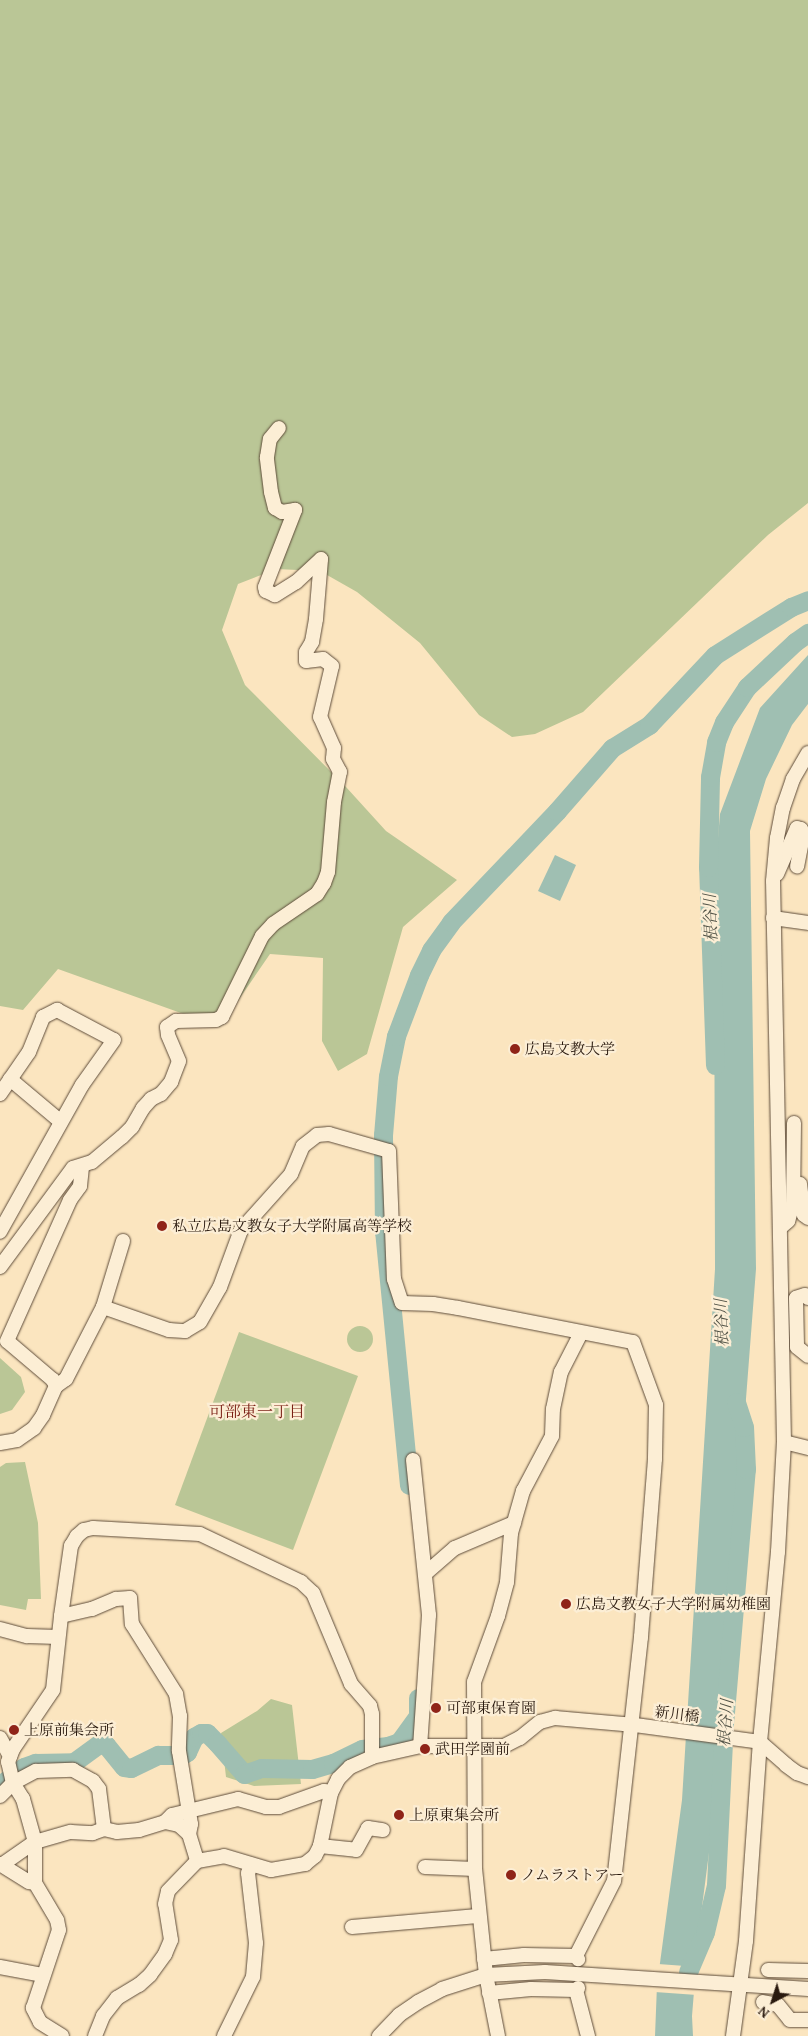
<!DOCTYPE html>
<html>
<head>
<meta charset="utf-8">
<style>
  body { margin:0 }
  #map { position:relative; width:808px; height:2036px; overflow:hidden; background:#fbe5bf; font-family:"Gentium Book Plus","Noto Serif JP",serif }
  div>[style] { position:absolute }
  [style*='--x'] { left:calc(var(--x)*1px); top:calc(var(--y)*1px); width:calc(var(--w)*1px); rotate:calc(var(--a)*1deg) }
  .green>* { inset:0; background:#bac696 }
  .round { border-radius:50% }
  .water>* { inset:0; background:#9fbfb2 }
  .pier>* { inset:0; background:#fbe5bf }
  .river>* { height:19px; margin:-9.5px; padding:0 9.5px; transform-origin:9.5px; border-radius:9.5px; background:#9fbfb2 }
  .roads { filter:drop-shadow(0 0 1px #5e4c3a) drop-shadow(0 0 1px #5e4c3a) }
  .minor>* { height:14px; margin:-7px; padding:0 7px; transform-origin:7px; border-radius:7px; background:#fceed5 }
  .dots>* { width:14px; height:14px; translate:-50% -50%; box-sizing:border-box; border:2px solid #fceed5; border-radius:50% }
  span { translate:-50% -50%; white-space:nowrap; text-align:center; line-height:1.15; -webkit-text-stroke:4.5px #fceed5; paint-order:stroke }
  .poi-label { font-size:15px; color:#29190e }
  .left { translate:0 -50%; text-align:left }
  .street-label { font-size:15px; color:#29190e }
  .water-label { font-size:16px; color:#525347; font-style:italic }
  .neighbourhood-label { font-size:16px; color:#7a1f14 }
  .north { position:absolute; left:748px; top:1976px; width:50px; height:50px; -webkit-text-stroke:4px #fceed5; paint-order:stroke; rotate:220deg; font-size:14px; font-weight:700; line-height:20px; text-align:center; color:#29190e }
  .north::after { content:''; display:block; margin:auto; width:18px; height:22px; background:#29190e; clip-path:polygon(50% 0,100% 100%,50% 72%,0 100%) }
</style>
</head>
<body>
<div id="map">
  <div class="green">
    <div style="clip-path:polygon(0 0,808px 0,808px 503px,768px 535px,583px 712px,535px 734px,512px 737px,479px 715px,420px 643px,357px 592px,320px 571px,276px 569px,238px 584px,222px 630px,245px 685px,346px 787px,386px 831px,457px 880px,403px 927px,367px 1054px,338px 1071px,322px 1041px,323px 958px,270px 954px,220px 1027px,58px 969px,23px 1010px,0 1006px)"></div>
    <div class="round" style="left:347px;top:1326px;width:26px;height:26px"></div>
    <div style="clip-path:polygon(239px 1332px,358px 1376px,293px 1550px,175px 1505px)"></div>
    <div style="clip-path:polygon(0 1358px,21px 1377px,25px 1392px,12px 1410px,0 1414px)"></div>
    <div style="clip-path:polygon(25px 1462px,38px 1523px,41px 1599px,28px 1599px,26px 1610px,0 1605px,0 1467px,6px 1463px)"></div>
    <div style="clip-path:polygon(271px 1699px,292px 1705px,301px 1784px,254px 1786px,226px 1777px,221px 1733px,257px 1711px)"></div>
  </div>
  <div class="water">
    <div style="clip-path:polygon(808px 655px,808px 704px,792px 725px,766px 779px,750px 831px,756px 1269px,714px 1814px,699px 1930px,692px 2016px,693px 2036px,655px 2036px,657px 1985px,682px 1800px,715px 1269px,714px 886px,720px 814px,760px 708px)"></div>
    <div style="clip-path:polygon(555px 855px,576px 865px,560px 901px,538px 891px)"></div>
  </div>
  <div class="pier">
    <div style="clip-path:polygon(658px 1964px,699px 1967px,697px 1995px,655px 1992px)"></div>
  </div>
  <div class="river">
    <div style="--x:715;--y:1065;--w:198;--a:-92"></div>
    <div style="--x:708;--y:867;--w:90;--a:-88.7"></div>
    <div style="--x:710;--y:777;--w:36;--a:-80"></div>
    <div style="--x:716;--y:742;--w:22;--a:-68"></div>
    <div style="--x:724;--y:722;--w:42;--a:-56.7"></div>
    <div style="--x:747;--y:687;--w:66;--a:-43.2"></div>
    <div style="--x:795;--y:642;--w:16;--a:-35"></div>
    <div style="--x:409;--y:1485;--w:254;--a:-95.6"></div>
    <div style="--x:384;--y:1232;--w:97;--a:-90.6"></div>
    <div style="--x:383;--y:1135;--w:59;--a:-85.2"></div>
    <div style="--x:388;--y:1076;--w:41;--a:-78.7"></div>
    <div style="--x:396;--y:1036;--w:65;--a:-69.3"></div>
    <div style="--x:419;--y:975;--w:28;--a:-64"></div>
    <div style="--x:431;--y:950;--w:34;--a:-54"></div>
    <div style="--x:451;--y:922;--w:153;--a:-46.3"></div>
    <div style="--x:557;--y:811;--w:84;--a:-48.9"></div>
    <div style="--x:612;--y:748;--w:44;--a:-31.9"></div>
    <div style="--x:649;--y:725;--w:96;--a:-46.7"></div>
    <div style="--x:715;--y:655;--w:90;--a:-32.3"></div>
    <div style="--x:791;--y:607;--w:18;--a:-22"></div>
    <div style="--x:0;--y:1785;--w:30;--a:-37"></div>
    <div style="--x:24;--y:1767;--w:12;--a:-20"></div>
    <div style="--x:35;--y:1763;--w:39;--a:-1"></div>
    <div style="--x:74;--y:1762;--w:31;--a:-36"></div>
    <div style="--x:99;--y:1744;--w:7;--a:8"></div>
    <div style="--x:106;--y:1745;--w:28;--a:51"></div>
    <div style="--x:124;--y:1767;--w:7;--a:8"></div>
    <div style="--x:131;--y:1768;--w:30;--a:-26"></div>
    <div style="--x:158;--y:1755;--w:24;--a:0"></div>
    <div style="--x:182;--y:1755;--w:6;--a:-31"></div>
    <div style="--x:187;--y:1752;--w:17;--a:-65"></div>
    <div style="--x:194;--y:1737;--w:8;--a:-30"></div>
    <div style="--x:201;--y:1733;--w:6;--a:0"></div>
    <div style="--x:207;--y:1733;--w:14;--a:45"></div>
    <div style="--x:217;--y:1743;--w:41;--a:48.9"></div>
    <div style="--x:244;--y:1774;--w:18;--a:-19"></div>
    <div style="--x:261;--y:1768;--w:51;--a:1.1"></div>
    <div style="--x:312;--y:1769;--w:22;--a:-16"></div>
    <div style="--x:333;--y:1763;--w:32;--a:-26"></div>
    <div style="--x:362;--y:1749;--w:26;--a:-7"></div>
    <div style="--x:388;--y:1746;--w:12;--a:-20"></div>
    <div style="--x:399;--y:1742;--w:32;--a:-54"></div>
    <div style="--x:418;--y:1716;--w:18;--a:-90"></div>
    <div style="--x:688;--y:1972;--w:43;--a:-67"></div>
    <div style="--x:705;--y:1932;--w:48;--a:-76.8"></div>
    <div style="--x:716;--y:1885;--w:161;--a:-87.2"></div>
    <div style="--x:724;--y:1724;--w:256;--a:-85.1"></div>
    <div style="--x:746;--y:1469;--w:42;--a:-92.7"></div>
    <div style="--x:744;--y:1427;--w:26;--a:-108"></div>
  </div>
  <div class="roads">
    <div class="minor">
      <div style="--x:777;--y:874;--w:50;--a:-66.5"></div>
      <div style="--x:797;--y:828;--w:4;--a:14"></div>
      <div style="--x:801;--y:829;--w:7;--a:74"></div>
      <div style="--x:803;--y:836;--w:31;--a:101"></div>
      <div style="--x:773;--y:918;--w:35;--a:8"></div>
      <div style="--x:10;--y:1079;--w:65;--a:40"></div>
      <div style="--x:0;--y:1094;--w:51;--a:-55.4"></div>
      <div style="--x:29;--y:1052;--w:38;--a:-68"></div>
      <div style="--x:43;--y:1017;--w:16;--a:-27"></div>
      <div style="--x:57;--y:1010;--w:64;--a:27.8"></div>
      <div style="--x:114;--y:1040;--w:55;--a:125.4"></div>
      <div style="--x:82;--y:1085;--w:168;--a:119.2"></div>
      <div style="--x:800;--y:1184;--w:31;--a:83"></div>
      <div style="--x:804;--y:1215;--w:5;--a:37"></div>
      <div style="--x:780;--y:1228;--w:11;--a:-41"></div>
      <div style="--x:788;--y:1221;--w:17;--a:-73"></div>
      <div style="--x:793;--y:1205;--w:82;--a:-89.3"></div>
      <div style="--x:0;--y:1267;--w:123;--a:-53.6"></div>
      <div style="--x:73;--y:1168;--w:20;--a:-18"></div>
      <div style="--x:92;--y:1162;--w:39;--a:-40"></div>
      <div style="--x:122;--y:1137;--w:14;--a:-45"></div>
      <div style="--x:132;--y:1127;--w:22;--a:-60"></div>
      <div style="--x:143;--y:1108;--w:12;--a:-48"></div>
      <div style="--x:151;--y:1099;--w:11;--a:-27"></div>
      <div style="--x:161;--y:1094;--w:16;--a:-50"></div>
      <div style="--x:171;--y:1082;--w:22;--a:-69"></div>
      <div style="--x:179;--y:1061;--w:28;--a:-113"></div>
      <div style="--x:168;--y:1035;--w:8;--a:-97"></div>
      <div style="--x:167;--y:1027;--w:11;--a:-34"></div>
      <div style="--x:176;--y:1021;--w:40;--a:-1.4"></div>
      <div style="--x:216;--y:1020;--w:7;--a:-27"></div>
      <div style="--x:222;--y:1017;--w:90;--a:-63.7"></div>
      <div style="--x:262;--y:936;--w:16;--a:-47"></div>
      <div style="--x:273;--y:924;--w:53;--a:-34.3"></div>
      <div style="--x:317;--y:894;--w:13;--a:-58"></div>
      <div style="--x:324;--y:883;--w:12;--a:-70"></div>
      <div style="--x:328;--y:872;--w:70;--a:-85.1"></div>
      <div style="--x:334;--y:802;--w:31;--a:-79"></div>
      <div style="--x:340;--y:772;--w:15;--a:-118"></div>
      <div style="--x:333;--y:759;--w:11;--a:-85"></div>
      <div style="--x:334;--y:748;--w:34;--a:-114"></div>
      <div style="--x:320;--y:717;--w:52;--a:-76.8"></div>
      <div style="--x:332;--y:666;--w:11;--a:-142"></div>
      <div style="--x:323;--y:659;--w:17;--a:173"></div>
      <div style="--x:306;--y:661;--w:9;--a:-90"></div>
      <div style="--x:306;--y:652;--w:12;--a:-59"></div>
      <div style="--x:312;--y:642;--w:23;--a:-80"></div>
      <div style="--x:316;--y:619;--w:60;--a:-85.2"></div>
      <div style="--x:321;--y:559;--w:34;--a:137"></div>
      <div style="--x:296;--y:582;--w:25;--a:148"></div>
      <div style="--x:275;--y:595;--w:10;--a:-156"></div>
      <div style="--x:266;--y:591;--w:4;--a:-104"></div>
      <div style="--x:265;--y:587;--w:83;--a:-68.7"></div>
      <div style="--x:295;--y:510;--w:13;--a:171"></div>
      <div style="--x:282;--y:512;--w:8;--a:-150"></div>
      <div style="--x:275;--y:508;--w:16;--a:-104"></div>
      <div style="--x:271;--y:492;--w:35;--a:-97"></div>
      <div style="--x:267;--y:457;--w:18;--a:-81"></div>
      <div style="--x:270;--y:439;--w:14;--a:-51"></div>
      <div style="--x:808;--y:1298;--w:4;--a:-135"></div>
      <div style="--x:805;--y:1295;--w:9;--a:162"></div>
      <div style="--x:796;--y:1298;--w:49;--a:88.8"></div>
      <div style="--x:797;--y:1347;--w:14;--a:39"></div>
      <div style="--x:103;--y:1307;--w:70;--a:19.2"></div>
      <div style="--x:169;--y:1330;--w:16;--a:4"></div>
      <div style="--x:185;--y:1331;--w:17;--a:-31"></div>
      <div style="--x:200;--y:1322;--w:40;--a:-60.3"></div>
      <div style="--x:220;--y:1287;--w:61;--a:-69.8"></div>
      <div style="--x:241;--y:1230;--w:75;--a:-48.2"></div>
      <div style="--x:291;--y:1174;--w:30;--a:-67"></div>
      <div style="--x:303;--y:1146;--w:18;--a:-38"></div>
      <div style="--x:317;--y:1135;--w:12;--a:-5"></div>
      <div style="--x:329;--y:1134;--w:62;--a:15.8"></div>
      <div style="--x:389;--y:1151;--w:128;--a:87.8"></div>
      <div style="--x:394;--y:1279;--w:25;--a:72"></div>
      <div style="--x:402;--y:1303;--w:31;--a:2"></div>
      <div style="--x:433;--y:1304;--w:25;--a:9"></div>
      <div style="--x:458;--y:1308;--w:178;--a:11"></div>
      <div style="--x:633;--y:1342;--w:67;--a:69.9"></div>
      <div style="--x:656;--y:1405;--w:54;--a:91.1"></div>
      <div style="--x:655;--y:1459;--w:179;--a:94.5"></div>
      <div style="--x:641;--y:1637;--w:245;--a:96.3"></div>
      <div style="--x:614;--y:1881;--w:84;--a:116.9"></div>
      <div style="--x:56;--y:1386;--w:12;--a:-35"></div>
      <div style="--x:66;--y:1379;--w:81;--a:-62.8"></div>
      <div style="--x:103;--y:1307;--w:69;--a:-73.1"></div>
      <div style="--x:784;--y:1442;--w:25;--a:14"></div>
      <div style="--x:0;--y:1443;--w:17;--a:-10"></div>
      <div style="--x:17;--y:1440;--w:21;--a:-35"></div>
      <div style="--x:34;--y:1428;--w:16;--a:-55"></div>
      <div style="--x:43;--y:1415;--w:32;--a:-66"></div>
      <div style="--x:56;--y:1386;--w:7;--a:-117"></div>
      <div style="--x:53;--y:1380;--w:60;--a:-139.7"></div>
      <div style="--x:7;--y:1341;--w:154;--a:-65.9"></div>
      <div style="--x:70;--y:1200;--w:17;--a:-54"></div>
      <div style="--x:80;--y:1186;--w:20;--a:-84"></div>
      <div style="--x:413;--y:1460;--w:156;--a:84.1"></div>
      <div style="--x:429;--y:1615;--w:131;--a:93.9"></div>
      <div style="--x:426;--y:1573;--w:38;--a:-41"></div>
      <div style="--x:455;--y:1548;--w:64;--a:-23"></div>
      <div style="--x:61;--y:1616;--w:71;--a:-81.9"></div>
      <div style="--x:71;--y:1546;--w:12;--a:-59"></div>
      <div style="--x:77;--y:1536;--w:9;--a:-41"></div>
      <div style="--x:84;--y:1530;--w:9;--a:-13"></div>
      <div style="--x:93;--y:1528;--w:107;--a:3.2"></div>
      <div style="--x:200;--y:1534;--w:112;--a:25.4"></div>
      <div style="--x:301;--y:1582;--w:16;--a:43"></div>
      <div style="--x:313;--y:1593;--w:99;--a:67.3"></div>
      <div style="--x:351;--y:1684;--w:29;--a:49"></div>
      <div style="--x:370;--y:1706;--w:8;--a:76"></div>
      <div style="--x:372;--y:1714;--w:43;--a:90"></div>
      <div style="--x:0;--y:1629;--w:28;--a:15"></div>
      <div style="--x:27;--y:1636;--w:31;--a:2"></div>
      <div style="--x:0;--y:1738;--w:21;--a:61"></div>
      <div style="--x:0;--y:1796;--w:18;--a:-45"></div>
      <div style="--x:13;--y:1783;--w:26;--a:-28"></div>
      <div style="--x:36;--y:1771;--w:37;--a:-2"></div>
      <div style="--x:73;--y:1770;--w:23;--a:29"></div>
      <div style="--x:93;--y:1781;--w:10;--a:53"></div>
      <div style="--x:99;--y:1789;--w:40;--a:82.9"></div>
      <div style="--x:104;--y:1829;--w:13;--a:13"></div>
      <div style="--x:117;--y:1832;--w:22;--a:-5"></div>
      <div style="--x:139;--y:1830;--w:27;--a:-17"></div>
      <div style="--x:165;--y:1822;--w:14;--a:12"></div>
      <div style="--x:179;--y:1825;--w:13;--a:42"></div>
      <div style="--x:189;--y:1834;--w:28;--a:73"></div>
      <div style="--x:197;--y:1861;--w:27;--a:-10"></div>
      <div style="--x:224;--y:1856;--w:49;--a:16.6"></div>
      <div style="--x:271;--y:1870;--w:35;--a:-10"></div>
      <div style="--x:305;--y:1864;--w:13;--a:-39"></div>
      <div style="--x:315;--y:1856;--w:11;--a:-63"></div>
      <div style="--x:320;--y:1846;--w:54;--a:-78.3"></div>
      <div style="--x:331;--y:1793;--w:16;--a:-63"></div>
      <div style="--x:338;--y:1779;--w:17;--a:-45"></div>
      <div style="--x:350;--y:1767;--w:24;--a:-24"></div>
      <div style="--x:372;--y:1757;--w:49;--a:-12.9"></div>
      <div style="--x:420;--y:1746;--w:84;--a:0"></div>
      <div style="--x:504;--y:1746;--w:18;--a:-27"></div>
      <div style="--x:520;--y:1738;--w:26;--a:-39"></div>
      <div style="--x:540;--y:1722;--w:16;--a:-15"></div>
      <div style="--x:555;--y:1718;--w:80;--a:5"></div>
      <div style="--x:635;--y:1725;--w:126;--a:7.7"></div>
      <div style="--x:760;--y:1742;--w:35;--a:41"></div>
      <div style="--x:786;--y:1765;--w:14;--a:36"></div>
      <div style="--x:797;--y:1773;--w:12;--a:20"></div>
      <div style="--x:165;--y:1822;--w:10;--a:-45"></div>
      <div style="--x:172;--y:1815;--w:68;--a:-13.6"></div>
      <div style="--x:238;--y:1799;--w:29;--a:16"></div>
      <div style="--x:266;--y:1807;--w:13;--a:0"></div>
      <div style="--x:279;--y:1807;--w:48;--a:-19.6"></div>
      <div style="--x:324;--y:1791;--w:7;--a:16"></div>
      <div style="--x:320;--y:1846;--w:36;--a:6"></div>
      <div style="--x:356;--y:1850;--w:25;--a:-61"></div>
      <div style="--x:368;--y:1828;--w:15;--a:8"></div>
      <div style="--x:0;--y:1864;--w:34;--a:32"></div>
      <div style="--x:29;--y:1882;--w:6;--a:9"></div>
      <div style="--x:3;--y:1864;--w:39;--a:-35"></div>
      <div style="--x:35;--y:1842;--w:37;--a:-16"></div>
      <div style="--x:71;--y:1832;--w:22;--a:3"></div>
      <div style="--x:93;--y:1833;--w:12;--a:-20"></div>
      <div style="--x:425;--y:1867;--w:50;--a:2.3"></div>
      <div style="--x:352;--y:1927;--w:126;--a:-5"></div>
      <div style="--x:484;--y:1959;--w:40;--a:-5.7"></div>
      <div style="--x:524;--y:1955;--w:52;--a:1.1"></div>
      <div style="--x:576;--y:1956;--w:4;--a:56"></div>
      <div style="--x:0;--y:1967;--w:44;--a:10.5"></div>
      <div style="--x:768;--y:1970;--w:40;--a:1.4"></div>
      <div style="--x:576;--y:1990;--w:48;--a:75.4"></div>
      <div style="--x:489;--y:1993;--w:42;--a:-5.4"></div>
      <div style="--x:531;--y:1989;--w:45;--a:1.3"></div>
      <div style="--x:576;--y:1990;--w:3;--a:-45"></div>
      <div style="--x:763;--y:2002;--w:15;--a:11"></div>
      <div style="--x:778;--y:2005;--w:19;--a:51"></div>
      <div style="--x:790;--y:2020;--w:18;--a:0"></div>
      <div style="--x:62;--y:2036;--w:26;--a:-148"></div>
      <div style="--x:40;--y:2022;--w:16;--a:-117"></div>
      <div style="--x:33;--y:2008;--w:82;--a:-71.6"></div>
      <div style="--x:59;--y:1930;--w:10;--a:-101"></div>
      <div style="--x:57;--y:1920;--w:43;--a:-120.7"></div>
      <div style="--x:35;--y:1883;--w:41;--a:-90"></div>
      <div style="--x:35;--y:1842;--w:45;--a:-105.6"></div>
      <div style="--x:23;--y:1799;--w:19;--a:-122"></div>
      <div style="--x:13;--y:1783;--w:22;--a:-103"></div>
      <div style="--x:8;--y:1762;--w:14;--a:-69"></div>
      <div style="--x:13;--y:1749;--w:71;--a:-55.9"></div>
      <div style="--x:53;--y:1690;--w:74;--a:-83.8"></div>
      <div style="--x:61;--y:1616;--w:32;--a:-13"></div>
      <div style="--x:92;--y:1609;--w:26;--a:-23"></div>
      <div style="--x:116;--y:1599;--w:14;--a:-4"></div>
      <div style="--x:130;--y:1598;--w:26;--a:86"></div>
      <div style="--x:132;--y:1624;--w:83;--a:57.8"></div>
      <div style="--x:176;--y:1694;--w:22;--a:80"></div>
      <div style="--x:180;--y:1716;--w:35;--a:92"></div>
      <div style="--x:179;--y:1751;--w:74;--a:80.7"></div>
      <div style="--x:191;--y:1824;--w:10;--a:101"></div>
      <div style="--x:95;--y:2036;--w:22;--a:-68"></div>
      <div style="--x:103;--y:2016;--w:23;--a:-52"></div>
      <div style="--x:117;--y:1998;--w:26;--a:-31"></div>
      <div style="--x:139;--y:1985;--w:15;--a:-42"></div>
      <div style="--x:150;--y:1975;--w:26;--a:-54"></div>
      <div style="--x:165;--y:1954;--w:15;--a:-67"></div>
      <div style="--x:171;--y:1940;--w:36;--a:-99"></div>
      <div style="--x:165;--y:1904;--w:13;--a:-77"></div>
      <div style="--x:168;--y:1891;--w:42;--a:-46"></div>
      <div style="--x:224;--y:2036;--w:66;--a:-63.8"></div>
      <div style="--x:253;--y:1977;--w:34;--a:-85"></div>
      <div style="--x:256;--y:1943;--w:70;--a:-96.5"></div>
      <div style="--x:248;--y:1873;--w:9;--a:-69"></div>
      <div style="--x:379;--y:2036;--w:29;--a:-46"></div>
      <div style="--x:399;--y:2015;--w:23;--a:-34"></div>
      <div style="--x:418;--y:2002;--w:27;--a:-28"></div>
      <div style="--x:442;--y:1989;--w:46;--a:-17.7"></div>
      <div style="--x:486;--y:1975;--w:59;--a:-2.9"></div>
      <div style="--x:545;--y:1972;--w:264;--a:3.7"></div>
      <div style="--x:498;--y:2036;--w:62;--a:-101.1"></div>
      <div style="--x:486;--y:1975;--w:107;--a:-95.9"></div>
      <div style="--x:475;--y:1869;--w:187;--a:-90.3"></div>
      <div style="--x:474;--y:1682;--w:70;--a:-70"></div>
      <div style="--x:498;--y:1616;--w:35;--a:-75"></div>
      <div style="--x:507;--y:1582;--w:49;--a:-85.3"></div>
      <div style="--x:511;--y:1533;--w:44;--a:-74.1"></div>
      <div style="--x:523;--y:1491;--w:62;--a:-62.2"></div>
      <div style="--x:552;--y:1436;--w:27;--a:-88"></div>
      <div style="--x:553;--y:1409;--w:38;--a:-78"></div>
      <div style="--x:561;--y:1372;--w:44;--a:-62.9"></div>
      <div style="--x:733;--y:2036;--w:96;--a:-82.2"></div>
      <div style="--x:746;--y:1941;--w:199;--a:-86"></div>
      <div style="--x:760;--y:1742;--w:191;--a:-84.6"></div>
      <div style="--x:778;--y:1552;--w:110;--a:-86.9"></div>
      <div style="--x:784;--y:1442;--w:561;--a:-91.12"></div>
      <div style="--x:773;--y:881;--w:43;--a:-84.7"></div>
      <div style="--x:777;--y:838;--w:31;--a:-79"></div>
      <div style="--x:783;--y:808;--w:31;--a:-71"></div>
      <div style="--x:793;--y:779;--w:30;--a:-60"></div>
    </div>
  </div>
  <div class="dots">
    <div style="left:515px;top:1049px;background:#8f2418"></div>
    <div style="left:162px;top:1226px;background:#8f2418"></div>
    <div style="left:566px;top:1604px;background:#8f2418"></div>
    <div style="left:436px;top:1708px;background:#8f2418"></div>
    <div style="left:14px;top:1730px;background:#8f2418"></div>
    <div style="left:425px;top:1749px;background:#8f2418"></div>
    <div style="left:399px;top:1815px;background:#8f2418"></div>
    <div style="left:511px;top:1875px;background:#8f2418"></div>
  </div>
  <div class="poi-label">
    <span class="left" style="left:525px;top:1049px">広島文教大学</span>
    <span class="left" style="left:172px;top:1226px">私立広島文教女子大学附属高等学校</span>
    <span class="left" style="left:576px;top:1604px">広島文教女子大学附属幼稚園</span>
    <span class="left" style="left:446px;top:1708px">可部東保育園</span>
    <span class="left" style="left:24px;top:1730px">上原前集会所</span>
    <span class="left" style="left:435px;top:1749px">武田学園前</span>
    <span class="left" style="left:409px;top:1815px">上原東集会所</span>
    <span class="left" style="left:521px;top:1875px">ノムラストアー</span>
  </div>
  <div class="street-label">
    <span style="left:677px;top:1714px;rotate:7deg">新川橋</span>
  </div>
  <div class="water-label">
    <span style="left:710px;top:918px;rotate:-92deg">根谷川</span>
    <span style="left:721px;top:1323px;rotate:-92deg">根谷川</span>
    <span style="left:725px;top:1723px;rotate:-86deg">根谷川</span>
  </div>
  <div class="neighbourhood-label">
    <span style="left:257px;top:1411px">可部東一丁目</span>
  </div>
  <div class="north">N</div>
</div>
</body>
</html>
